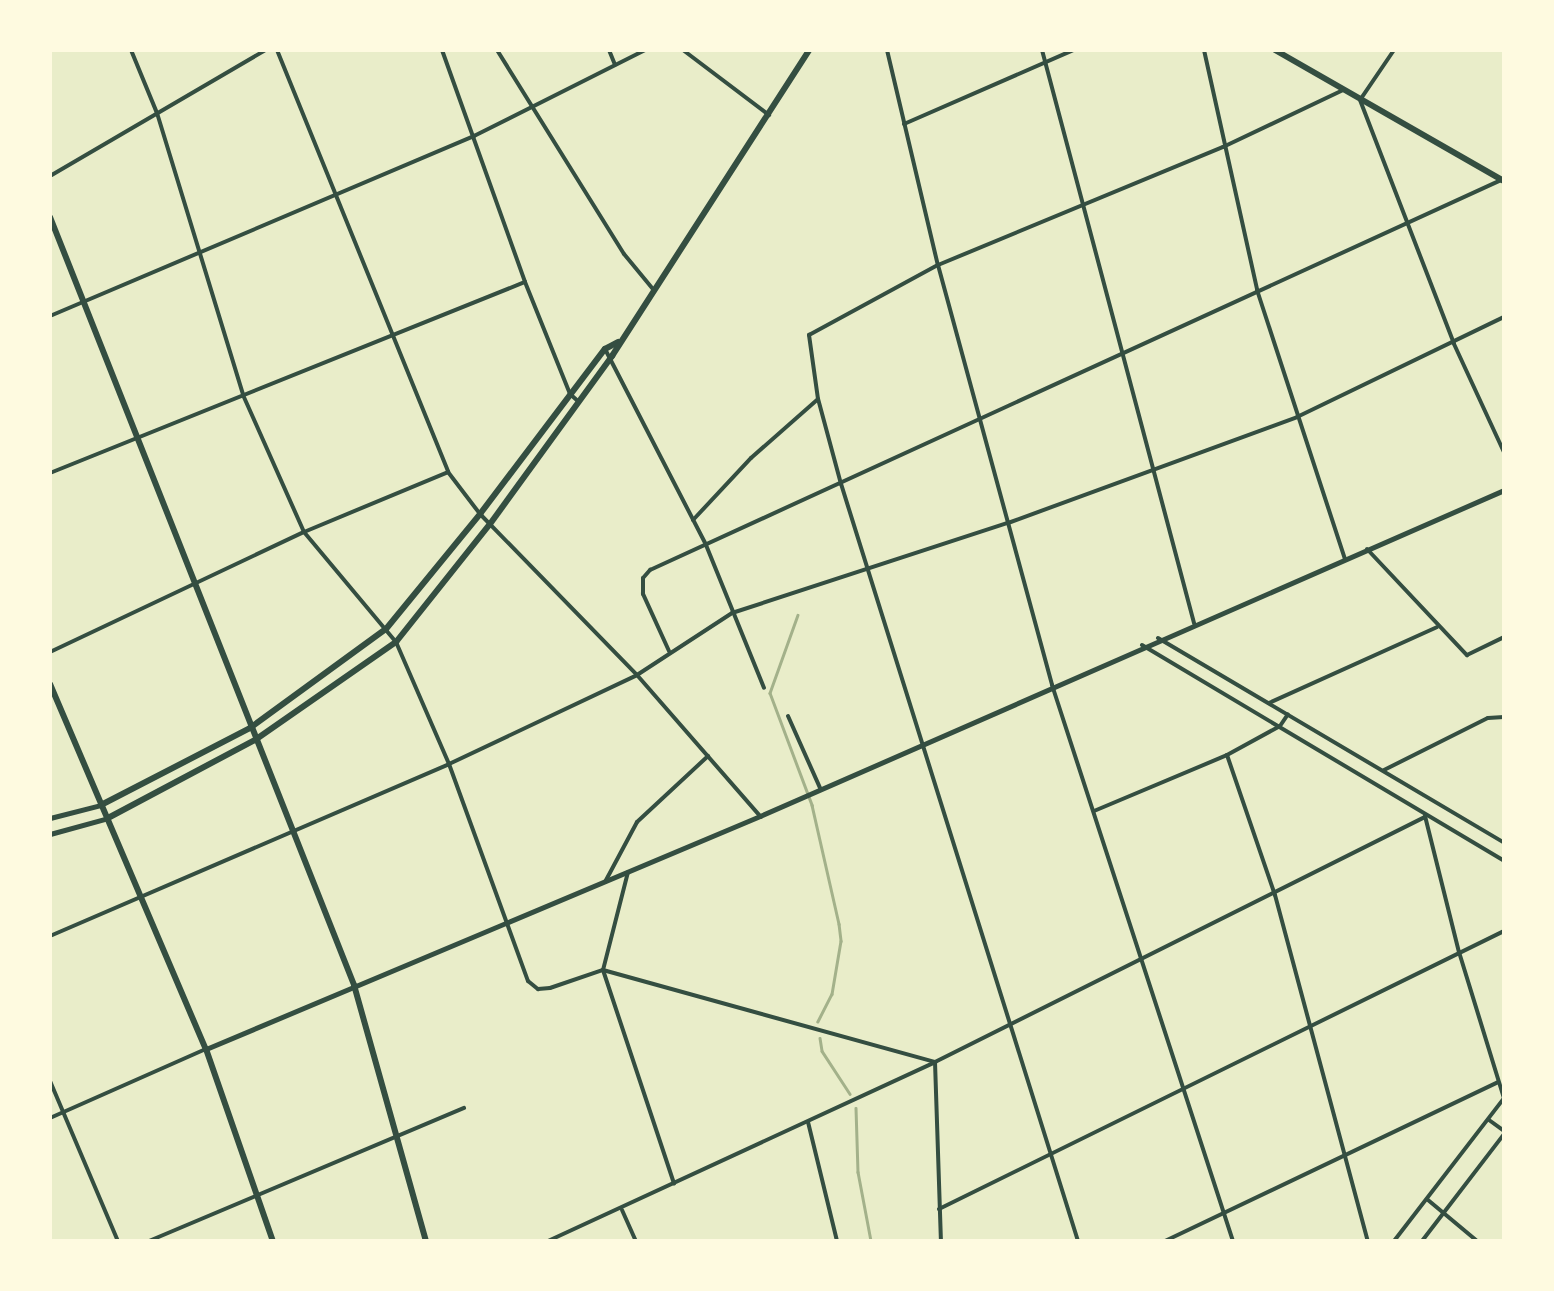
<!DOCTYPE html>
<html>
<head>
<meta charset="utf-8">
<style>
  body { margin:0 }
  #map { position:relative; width:1554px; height:1291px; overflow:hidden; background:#e9edc9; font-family:"Varela Round",sans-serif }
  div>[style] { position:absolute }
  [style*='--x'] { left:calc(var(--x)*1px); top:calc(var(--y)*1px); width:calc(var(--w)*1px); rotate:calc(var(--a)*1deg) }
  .stream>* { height:2.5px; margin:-1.25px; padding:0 1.25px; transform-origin:1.25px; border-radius:1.25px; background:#a3b18a }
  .minor>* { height:4px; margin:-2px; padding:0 2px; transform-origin:2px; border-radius:2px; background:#344e41 }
  .tertiary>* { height:5px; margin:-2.5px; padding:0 2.5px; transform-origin:2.5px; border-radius:2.5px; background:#344e41 }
  .secondary>* { height:6px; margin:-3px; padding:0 3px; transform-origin:3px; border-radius:3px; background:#344e41 }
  span { translate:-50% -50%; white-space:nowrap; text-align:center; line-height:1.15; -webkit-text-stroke:10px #fefae0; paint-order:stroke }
  .frame { position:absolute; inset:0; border:52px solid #fefae0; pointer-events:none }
</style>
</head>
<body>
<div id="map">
  <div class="stream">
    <div style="--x:798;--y:615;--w:83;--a:109.7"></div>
    <div style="--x:770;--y:693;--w:120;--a:69.4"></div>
    <div style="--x:812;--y:805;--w:122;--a:77.2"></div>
    <div style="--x:839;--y:924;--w:17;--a:83"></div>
    <div style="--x:841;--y:941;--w:54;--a:99.6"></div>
    <div style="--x:832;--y:994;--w:31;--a:117"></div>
    <div style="--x:820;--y:1038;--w:13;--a:81"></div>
    <div style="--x:822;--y:1051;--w:51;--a:56.9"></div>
    <div style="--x:856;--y:1108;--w:64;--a:88.2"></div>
    <div style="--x:858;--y:1172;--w:70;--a:79.3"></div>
  </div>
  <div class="minor">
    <div style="--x:131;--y:50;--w:68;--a:67.6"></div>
    <div style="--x:157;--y:113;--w:295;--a:73"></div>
    <div style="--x:243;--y:395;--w:150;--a:66"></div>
    <div style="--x:304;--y:532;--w:143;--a:50.1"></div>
    <div style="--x:396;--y:642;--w:133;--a:66.5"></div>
    <div style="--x:449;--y:764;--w:231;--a:70"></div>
    <div style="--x:528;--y:981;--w:13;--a:39"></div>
    <div style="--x:538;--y:989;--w:12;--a:-5"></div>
    <div style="--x:550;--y:988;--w:56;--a:-18.8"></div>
    <div style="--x:603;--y:970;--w:345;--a:15.5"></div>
    <div style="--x:935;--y:1062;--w:179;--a:88.1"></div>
    <div style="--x:277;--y:50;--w:455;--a:67.9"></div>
    <div style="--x:448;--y:472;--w:53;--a:52.7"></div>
    <div style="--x:480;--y:514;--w:225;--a:45.7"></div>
    <div style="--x:637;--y:675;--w:187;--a:48.9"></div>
    <div style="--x:442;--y:50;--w:246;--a:70.3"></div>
    <div style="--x:525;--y:282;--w:121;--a:68.1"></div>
    <div style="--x:570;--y:394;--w:12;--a:42"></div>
    <div style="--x:497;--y:50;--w:240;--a:58.1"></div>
    <div style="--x:624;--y:254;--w:45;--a:50.4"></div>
    <div style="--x:609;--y:50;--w:16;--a:68"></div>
    <div style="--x:683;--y:50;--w:108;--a:37.1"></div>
    <div style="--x:887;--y:50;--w:221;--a:76.7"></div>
    <div style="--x:938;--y:265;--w:435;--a:74.8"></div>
    <div style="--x:1052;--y:685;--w:585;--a:71.97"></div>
    <div style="--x:1042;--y:50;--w:593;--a:75.14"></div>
    <div style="--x:1204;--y:50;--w:246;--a:77.5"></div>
    <div style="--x:1257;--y:290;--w:283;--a:71.9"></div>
    <div style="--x:1394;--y:50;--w:60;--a:124.2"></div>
    <div style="--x:1360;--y:100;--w:261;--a:68.9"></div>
    <div style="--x:1454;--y:344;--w:119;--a:65.2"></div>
    <div style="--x:904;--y:124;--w:184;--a:-23.6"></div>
    <div style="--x:50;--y:176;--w:250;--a:-30.3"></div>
    <div style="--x:50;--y:316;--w:461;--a:-23"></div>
    <div style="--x:474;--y:136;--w:191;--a:-26.7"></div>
    <div style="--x:605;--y:349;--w:220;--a:62.7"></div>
    <div style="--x:706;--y:545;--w:154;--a:67.9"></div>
    <div style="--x:50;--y:473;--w:512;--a:-21.91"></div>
    <div style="--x:693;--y:520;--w:85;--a:-46.9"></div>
    <div style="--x:751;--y:458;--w:89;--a:-41.4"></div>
    <div style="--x:1367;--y:549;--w:146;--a:46.7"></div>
    <div style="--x:1467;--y:655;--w:41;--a:-25.9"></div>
    <div style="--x:1158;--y:638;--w:402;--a:30.6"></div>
    <div style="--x:1142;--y:645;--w:422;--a:30.8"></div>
    <div style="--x:669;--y:651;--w:63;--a:-114.5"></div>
    <div style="--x:643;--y:594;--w:16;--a:-90"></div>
    <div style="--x:643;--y:578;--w:11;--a:-49"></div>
    <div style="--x:650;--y:570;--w:936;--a:-24.62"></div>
    <div style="--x:50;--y:652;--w:281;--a:-25.3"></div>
    <div style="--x:304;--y:532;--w:156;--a:-22.6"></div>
    <div style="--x:1269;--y:703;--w:184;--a:-24.3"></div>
    <div style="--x:788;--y:716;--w:79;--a:66"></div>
    <div style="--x:1227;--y:755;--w:148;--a:71.1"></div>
    <div style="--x:1275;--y:895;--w:358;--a:75"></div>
    <div style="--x:1384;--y:770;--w:116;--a:-26.6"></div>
    <div style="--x:1488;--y:718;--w:16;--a:-4"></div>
    <div style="--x:1094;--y:811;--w:144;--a:-22.8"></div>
    <div style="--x:1227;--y:755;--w:60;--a:-28.7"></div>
    <div style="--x:1280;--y:726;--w:14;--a:-56"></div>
    <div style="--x:1425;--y:816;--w:140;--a:76"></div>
    <div style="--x:1459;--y:952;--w:153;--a:72.9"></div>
    <div style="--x:628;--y:872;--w:101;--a:104.3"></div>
    <div style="--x:603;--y:970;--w:225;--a:71.6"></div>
    <div style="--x:605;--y:882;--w:68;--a:-61.9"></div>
    <div style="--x:637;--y:822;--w:97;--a:-42.9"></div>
    <div style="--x:50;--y:936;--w:434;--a:-23.3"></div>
    <div style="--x:449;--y:764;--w:208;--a:-25.3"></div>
    <div style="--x:637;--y:675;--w:113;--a:-33.1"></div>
    <div style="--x:732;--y:613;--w:290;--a:-18.1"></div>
    <div style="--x:1008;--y:523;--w:308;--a:-20.1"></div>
    <div style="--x:1297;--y:417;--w:230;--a:-25.8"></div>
    <div style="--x:50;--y:1081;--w:174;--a:67"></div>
    <div style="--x:50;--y:1118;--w:171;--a:-23.9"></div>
    <div style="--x:1489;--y:1120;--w:19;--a:36"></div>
    <div style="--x:808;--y:1122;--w:122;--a:76.3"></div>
    <div style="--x:1428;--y:1200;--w:64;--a:39.9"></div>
    <div style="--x:939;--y:1209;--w:630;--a:-26.2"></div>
    <div style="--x:622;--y:1210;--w:34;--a:66"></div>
    <div style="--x:149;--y:1241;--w:342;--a:-22.9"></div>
    <div style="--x:548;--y:1241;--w:426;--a:-24.8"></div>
    <div style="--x:935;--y:1062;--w:548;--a:-26.57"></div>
    <div style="--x:1078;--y:1241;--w:793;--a:-107.38"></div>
    <div style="--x:841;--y:484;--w:88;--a:-105.1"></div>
    <div style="--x:818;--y:399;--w:65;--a:-98"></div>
    <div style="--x:809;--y:335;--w:147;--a:-28.5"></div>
    <div style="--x:938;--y:265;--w:308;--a:-22.5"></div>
    <div style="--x:1223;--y:147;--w:133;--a:-25.4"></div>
    <div style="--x:1165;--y:1241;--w:369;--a:-25.5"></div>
    <div style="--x:1394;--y:1241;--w:180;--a:-52.4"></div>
    <div style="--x:1422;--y:1241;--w:135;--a:-52.5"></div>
  </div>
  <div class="tertiary">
    <div style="--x:50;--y:818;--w:53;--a:-14.3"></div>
    <div style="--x:50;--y:834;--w:60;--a:-15.4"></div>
    <div style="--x:206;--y:1049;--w:601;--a:-22.81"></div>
    <div style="--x:760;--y:816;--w:812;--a:-23.66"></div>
  </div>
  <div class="secondary">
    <div style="--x:1275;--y:50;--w:264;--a:29.8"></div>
    <div style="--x:50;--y:217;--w:826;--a:68.4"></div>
    <div style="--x:354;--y:985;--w:266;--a:74.3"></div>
    <div style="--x:50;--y:684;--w:397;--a:66.9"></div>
    <div style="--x:206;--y:1049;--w:203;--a:70.8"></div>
    <div style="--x:101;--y:805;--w:168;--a:-27.3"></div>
    <div style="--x:250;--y:728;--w:168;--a:-36.1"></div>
    <div style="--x:386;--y:629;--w:149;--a:-50.7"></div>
    <div style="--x:480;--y:514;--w:207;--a:-52.9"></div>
    <div style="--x:605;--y:349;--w:15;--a:-28"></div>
    <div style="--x:108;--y:818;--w:166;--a:-28"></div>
    <div style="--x:255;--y:740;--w:172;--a:-34.8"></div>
    <div style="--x:396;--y:642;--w:151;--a:-51.5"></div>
    <div style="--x:490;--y:524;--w:208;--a:-54"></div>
    <div style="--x:612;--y:356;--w:364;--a:-57.2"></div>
  </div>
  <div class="frame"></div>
</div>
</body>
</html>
